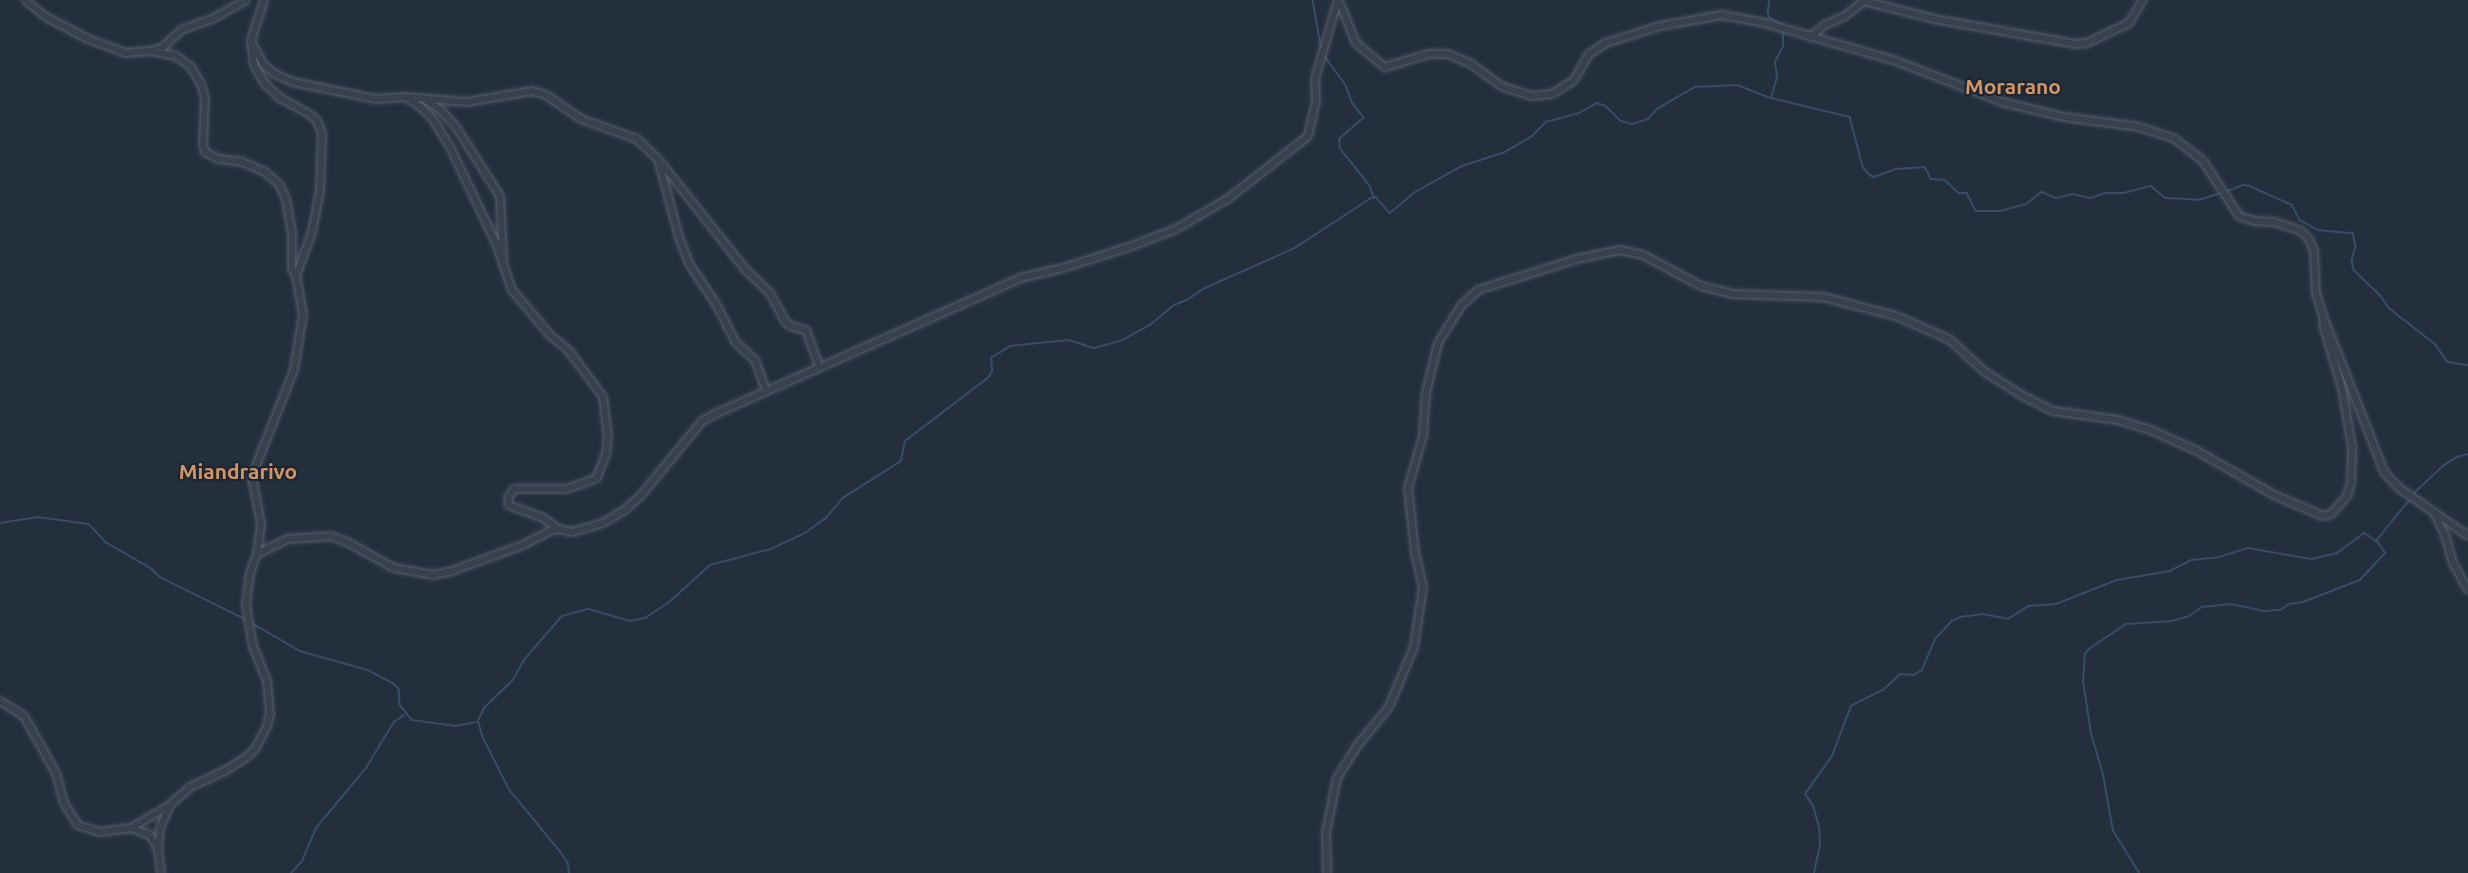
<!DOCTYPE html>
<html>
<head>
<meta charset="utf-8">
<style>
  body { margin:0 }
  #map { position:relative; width:2468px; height:873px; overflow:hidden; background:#242f3e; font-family:Ubuntu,sans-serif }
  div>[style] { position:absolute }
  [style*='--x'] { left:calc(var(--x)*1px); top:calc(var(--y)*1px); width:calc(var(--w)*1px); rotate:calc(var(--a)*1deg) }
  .stream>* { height:1.5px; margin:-0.75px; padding:0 0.75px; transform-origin:0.75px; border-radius:0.75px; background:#394c67 }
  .roads { filter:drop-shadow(0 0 2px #565f6c) drop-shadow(0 0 2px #565f6c) }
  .minor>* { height:6px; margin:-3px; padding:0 3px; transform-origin:3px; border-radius:3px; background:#38414e }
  span { translate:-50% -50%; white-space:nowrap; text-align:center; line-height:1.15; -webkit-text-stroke:4.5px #1d2633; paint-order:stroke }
  .quarter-label { font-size:21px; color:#d59563; font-weight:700 }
</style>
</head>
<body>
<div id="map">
  <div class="stream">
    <div style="--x:1313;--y:0;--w:52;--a:80"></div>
    <div style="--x:1770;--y:0;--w:12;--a:99"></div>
    <div style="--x:1768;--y:12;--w:6;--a:72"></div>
    <div style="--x:1770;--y:18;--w:16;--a:30"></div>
    <div style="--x:1324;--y:55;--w:37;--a:54"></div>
    <div style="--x:1346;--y:85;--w:18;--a:71"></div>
    <div style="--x:1352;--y:102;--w:20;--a:53"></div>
    <div style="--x:1364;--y:118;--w:32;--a:139"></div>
    <div style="--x:1340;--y:139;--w:9;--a:90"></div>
    <div style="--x:1340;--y:148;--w:48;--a:51.7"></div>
    <div style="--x:1370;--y:186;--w:12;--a:70"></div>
    <div style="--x:1771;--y:98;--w:22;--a:-74"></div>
    <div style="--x:1777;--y:77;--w:15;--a:-98"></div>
    <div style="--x:1775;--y:62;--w:18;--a:-63"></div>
    <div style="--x:1783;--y:46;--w:15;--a:-90"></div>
    <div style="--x:2225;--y:192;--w:19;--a:-21"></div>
    <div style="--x:2243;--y:185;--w:7;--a:8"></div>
    <div style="--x:2250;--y:186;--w:46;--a:24.3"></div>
    <div style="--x:2292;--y:205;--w:17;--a:62"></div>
    <div style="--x:2300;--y:220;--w:20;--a:30"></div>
    <div style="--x:2317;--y:230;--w:36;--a:5"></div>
    <div style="--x:2353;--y:233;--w:13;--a:77"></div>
    <div style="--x:2356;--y:246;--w:16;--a:105"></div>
    <div style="--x:2352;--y:261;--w:9;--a:77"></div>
    <div style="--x:2354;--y:270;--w:36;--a:44"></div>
    <div style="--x:2380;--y:295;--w:16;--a:55"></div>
    <div style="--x:2389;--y:308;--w:58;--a:38"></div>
    <div style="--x:2435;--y:344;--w:22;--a:54"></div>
    <div style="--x:2448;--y:362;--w:20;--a:9"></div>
    <div style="--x:2413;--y:494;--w:41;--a:-43"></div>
    <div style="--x:2443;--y:466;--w:17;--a:-33"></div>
    <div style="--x:2457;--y:457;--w:11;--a:-15"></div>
    <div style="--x:0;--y:523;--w:38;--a:-9"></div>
    <div style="--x:38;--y:517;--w:51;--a:7.8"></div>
    <div style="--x:89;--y:524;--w:26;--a:47"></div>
    <div style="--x:107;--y:543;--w:52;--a:30"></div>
    <div style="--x:152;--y:569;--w:11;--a:45"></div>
    <div style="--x:160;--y:577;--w:95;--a:26.3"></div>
    <div style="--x:252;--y:623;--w:56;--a:30.3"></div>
    <div style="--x:300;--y:651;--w:71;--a:15.6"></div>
    <div style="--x:368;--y:670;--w:30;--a:28"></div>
    <div style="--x:394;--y:684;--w:7;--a:45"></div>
    <div style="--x:399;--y:689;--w:16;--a:86"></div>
    <div style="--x:400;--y:705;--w:19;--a:51"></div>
    <div style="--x:412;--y:720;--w:44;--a:7.8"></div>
    <div style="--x:456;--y:726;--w:20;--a:-11"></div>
    <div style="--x:291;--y:873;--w:16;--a:-47"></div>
    <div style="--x:302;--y:861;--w:36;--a:-67"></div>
    <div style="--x:316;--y:828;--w:78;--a:-50.2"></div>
    <div style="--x:366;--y:768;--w:54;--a:-58.7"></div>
    <div style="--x:394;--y:722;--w:12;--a:-35"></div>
    <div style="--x:569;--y:873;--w:9;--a:-96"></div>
    <div style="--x:568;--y:864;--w:13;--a:-122"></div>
    <div style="--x:561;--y:853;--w:82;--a:-129.5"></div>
    <div style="--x:509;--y:790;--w:60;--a:-116.6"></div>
    <div style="--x:482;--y:736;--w:16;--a:-105"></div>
    <div style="--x:478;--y:721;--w:14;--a:-65"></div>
    <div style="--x:484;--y:708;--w:40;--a:-44"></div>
    <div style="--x:513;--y:680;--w:23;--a:-61"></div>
    <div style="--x:524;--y:660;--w:58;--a:-49.2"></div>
    <div style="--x:562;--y:616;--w:28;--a:-15"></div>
    <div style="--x:589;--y:609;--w:43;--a:16.3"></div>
    <div style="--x:630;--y:621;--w:15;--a:-11"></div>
    <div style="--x:645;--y:618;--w:27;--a:-33"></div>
    <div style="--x:668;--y:603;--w:57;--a:-42.1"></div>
    <div style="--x:710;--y:565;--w:63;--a:-14.7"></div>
    <div style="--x:771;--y:549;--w:38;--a:-25"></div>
    <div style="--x:805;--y:533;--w:26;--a:-36"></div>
    <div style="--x:826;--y:518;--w:26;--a:-50"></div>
    <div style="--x:843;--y:498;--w:69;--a:-32.5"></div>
    <div style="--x:901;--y:461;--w:20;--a:-79"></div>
    <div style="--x:905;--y:441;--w:106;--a:-37.3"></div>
    <div style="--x:989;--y:377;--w:7;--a:-63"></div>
    <div style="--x:992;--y:371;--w:13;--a:-94"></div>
    <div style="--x:991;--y:358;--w:22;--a:-32"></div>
    <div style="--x:1010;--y:346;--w:59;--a:-5.8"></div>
    <div style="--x:1069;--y:340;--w:26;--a:18"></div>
    <div style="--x:1094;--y:348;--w:28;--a:-15"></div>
    <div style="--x:1121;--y:341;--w:33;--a:-29"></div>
    <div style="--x:1150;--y:325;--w:31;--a:-40"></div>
    <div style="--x:1174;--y:305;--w:14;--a:-21"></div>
    <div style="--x:1187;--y:300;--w:22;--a:-34"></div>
    <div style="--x:1205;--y:288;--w:98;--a:-24"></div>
    <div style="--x:1295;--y:248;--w:91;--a:-33.3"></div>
    <div style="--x:1371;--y:198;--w:5;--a:-11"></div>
    <div style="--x:1376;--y:197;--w:21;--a:49"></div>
    <div style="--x:1390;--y:213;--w:31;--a:-40"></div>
    <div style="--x:1414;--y:193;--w:55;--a:-29.4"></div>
    <div style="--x:1462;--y:166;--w:45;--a:-18"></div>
    <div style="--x:1505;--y:152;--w:30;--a:-30"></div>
    <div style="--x:1531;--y:137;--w:21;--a:-45"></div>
    <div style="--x:1546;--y:122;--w:34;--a:-15"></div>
    <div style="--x:1579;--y:113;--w:21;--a:-29"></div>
    <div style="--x:1597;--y:103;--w:9;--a:18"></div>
    <div style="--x:1606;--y:106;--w:21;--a:45"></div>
    <div style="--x:1621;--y:121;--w:11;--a:15"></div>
    <div style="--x:1632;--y:124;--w:17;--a:-17"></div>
    <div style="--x:1648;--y:119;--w:13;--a:-48"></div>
    <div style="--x:1657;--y:109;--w:44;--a:-30.1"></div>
    <div style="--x:1695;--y:87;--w:42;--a:-2.7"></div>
    <div style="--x:1737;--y:85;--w:36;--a:21"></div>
    <div style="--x:1771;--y:98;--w:81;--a:13.5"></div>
    <div style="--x:1850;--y:117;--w:52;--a:75.4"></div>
    <div style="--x:1863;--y:167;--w:11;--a:49"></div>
    <div style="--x:1870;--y:175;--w:4;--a:27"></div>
    <div style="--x:1874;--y:177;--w:23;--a:-20"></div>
    <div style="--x:1896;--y:169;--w:29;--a:-4"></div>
    <div style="--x:1925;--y:167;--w:13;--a:63"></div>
    <div style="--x:1931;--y:179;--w:14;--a:4"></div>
    <div style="--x:1945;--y:180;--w:19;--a:43"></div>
    <div style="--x:1959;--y:193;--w:8;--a:0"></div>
    <div style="--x:1967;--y:193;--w:20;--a:63"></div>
    <div style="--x:1976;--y:211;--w:24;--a:0"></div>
    <div style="--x:2000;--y:211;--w:27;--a:-15"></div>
    <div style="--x:2026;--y:204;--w:20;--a:-37"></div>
    <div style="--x:2042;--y:192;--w:15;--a:23"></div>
    <div style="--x:2056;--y:198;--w:17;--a:-13"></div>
    <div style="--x:2073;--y:194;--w:18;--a:13"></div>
    <div style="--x:2091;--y:198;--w:15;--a:-20"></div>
    <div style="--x:2105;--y:193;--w:19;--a:0"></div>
    <div style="--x:2124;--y:193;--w:28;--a:-15"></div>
    <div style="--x:2151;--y:186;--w:19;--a:39"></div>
    <div style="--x:2166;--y:198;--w:33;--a:3"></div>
    <div style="--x:2199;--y:200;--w:23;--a:-18"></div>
    <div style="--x:1814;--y:873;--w:29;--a:-78"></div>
    <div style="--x:1820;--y:845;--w:18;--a:-93"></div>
    <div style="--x:1819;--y:827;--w:22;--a:-106"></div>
    <div style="--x:1813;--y:806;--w:14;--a:-124"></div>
    <div style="--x:1805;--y:794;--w:47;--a:-54.6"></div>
    <div style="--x:1832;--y:756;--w:53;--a:-69.2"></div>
    <div style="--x:1851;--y:706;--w:36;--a:-27"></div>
    <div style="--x:1883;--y:690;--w:23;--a:-43"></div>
    <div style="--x:1900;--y:674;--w:14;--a:4"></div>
    <div style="--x:1914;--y:675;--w:9;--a:-32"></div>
    <div style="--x:1922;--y:670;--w:34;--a:-67"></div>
    <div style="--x:1935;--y:639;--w:25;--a:-47"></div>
    <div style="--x:1952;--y:621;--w:10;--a:-24"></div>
    <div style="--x:1961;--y:617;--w:22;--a:-8"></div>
    <div style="--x:1983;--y:614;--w:25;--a:11"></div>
    <div style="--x:2008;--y:619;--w:25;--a:-32"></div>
    <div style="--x:2029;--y:606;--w:27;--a:-4"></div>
    <div style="--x:2056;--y:604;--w:66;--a:-21.5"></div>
    <div style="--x:2117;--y:580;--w:54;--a:-9.6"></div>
    <div style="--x:2170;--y:571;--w:25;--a:-27"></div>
    <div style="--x:2192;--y:560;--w:27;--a:-6"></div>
    <div style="--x:2219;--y:557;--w:30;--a:-17"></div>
    <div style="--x:2248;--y:548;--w:65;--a:9.8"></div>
    <div style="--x:2312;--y:559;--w:26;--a:-13"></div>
    <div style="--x:2337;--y:553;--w:34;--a:-36"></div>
    <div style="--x:2365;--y:533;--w:14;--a:36"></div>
    <div style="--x:2376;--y:541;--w:55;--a:-50.9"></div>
    <div style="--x:2139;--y:873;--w:49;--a:-121.8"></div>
    <div style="--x:2113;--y:831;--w:57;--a:-100.1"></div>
    <div style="--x:2103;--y:775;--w:43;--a:-106.3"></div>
    <div style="--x:2091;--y:734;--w:54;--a:-98.6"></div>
    <div style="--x:2083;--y:681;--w:27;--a:-86"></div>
    <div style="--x:2085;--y:654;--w:6;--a:-51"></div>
    <div style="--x:2089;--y:649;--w:45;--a:-34"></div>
    <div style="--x:2126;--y:624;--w:46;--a:-3.7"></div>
    <div style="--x:2172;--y:621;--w:18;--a:-16"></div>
    <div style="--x:2189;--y:616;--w:16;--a:-35"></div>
    <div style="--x:2202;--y:607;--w:29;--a:-6"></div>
    <div style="--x:2231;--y:604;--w:35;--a:12"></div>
    <div style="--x:2265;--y:611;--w:16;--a:-4"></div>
    <div style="--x:2281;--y:610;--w:10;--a:-37"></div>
    <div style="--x:2289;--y:604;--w:14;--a:-8"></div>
    <div style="--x:2303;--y:602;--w:61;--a:-21.1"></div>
    <div style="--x:2360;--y:580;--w:37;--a:-47"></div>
    <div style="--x:2385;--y:553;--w:14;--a:-124"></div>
  </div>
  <div class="roads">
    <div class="minor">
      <div style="--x:25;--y:0;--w:27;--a:39"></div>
      <div style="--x:46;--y:17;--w:47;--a:27.6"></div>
      <div style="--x:88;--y:39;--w:40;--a:20.2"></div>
      <div style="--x:126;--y:53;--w:25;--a:-5"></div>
      <div style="--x:151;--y:51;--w:13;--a:-18"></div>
      <div style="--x:163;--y:47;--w:25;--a:-43"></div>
      <div style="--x:181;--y:30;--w:33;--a:-20"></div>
      <div style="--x:212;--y:19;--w:39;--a:-29"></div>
      <div style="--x:1339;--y:1;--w:45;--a:68"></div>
      <div style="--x:1356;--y:43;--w:38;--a:40"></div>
      <div style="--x:1385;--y:67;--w:46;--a:-16.5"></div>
      <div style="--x:1429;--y:54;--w:19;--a:0"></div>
      <div style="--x:1448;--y:54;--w:25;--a:23"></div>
      <div style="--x:1471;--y:64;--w:39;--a:36"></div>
      <div style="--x:1503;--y:87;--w:31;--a:17"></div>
      <div style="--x:1533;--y:96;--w:19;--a:-6"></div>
      <div style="--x:1552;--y:94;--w:26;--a:-32"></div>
      <div style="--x:1574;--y:80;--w:30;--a:-60"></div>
      <div style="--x:1589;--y:54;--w:20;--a:-33"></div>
      <div style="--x:1606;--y:43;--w:57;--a:-17.5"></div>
      <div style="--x:1660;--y:26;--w:63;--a:-10.1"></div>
      <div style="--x:1722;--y:15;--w:44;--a:10.5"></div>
      <div style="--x:1765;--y:23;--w:136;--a:16.2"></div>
      <div style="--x:1896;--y:61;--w:114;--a:21.1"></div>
      <div style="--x:2002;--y:102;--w:64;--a:13.6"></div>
      <div style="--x:2064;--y:117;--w:76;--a:7.6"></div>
      <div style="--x:2139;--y:127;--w:38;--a:18"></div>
      <div style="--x:2175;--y:139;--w:36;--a:38"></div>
      <div style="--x:2203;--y:161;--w:66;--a:56.8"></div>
      <div style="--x:2239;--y:216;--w:16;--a:18"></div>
      <div style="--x:2254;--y:221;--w:20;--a:3"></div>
      <div style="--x:2274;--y:222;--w:28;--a:18"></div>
      <div style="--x:2301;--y:231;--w:11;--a:45"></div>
      <div style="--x:2309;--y:239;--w:13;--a:67"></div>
      <div style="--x:2314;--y:251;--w:42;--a:87.3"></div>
      <div style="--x:2316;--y:293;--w:24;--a:73"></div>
      <div style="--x:2323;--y:316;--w:168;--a:68.6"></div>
      <div style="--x:2384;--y:472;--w:22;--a:47"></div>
      <div style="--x:2399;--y:488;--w:84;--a:34.8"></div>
      <div style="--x:1810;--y:37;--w:19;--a:-39"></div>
      <div style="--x:1825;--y:25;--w:22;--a:-24"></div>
      <div style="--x:1845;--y:16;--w:24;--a:-38"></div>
      <div style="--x:1864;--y:1;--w:72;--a:14.4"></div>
      <div style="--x:1934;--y:19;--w:144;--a:10"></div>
      <div style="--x:2076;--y:44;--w:11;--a:-5"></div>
      <div style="--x:2087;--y:43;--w:47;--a:-25.5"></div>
      <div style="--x:2129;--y:23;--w:27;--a:-59"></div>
      <div style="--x:251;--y:41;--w:27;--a:62"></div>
      <div style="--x:264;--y:65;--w:14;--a:39"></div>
      <div style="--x:275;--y:74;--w:20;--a:24"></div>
      <div style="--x:293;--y:82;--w:85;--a:11.6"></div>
      <div style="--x:376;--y:99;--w:27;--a:-4"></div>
      <div style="--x:403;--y:97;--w:64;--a:4.5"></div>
      <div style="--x:467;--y:102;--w:66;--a:-9.6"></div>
      <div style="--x:532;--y:91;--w:15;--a:16"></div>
      <div style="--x:546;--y:95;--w:42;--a:34.4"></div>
      <div style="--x:581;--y:119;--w:59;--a:19.7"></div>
      <div style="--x:637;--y:139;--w:29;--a:44"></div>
      <div style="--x:658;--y:159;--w:81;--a:74.9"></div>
      <div style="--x:679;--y:237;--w:30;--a:69"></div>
      <div style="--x:690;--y:265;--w:47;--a:56.3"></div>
      <div style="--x:716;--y:304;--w:44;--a:62.9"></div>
      <div style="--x:736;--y:343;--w:25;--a:42"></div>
      <div style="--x:755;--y:360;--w:33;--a:70"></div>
      <div style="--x:151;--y:51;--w:25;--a:11"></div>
      <div style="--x:176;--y:56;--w:19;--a:36"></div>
      <div style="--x:191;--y:67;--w:20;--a:60"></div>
      <div style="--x:201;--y:84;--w:15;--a:74"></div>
      <div style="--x:205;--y:98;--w:47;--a:92.4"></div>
      <div style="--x:203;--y:145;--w:7;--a:74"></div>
      <div style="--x:205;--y:152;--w:16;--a:27"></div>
      <div style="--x:219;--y:159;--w:23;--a:7"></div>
      <div style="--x:242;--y:162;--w:25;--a:23"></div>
      <div style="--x:265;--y:172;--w:18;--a:41"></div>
      <div style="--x:279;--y:184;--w:17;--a:65"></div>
      <div style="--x:286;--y:199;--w:34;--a:80"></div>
      <div style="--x:292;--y:232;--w:37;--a:90"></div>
      <div style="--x:292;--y:269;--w:8;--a:60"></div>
      <div style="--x:407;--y:98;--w:17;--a:33"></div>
      <div style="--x:421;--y:107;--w:16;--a:45"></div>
      <div style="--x:432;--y:118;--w:34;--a:58"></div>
      <div style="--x:450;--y:147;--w:106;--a:64.4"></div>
      <div style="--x:496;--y:243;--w:50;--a:71.2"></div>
      <div style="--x:512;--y:290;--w:59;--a:49.8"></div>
      <div style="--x:550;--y:335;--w:25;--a:40"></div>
      <div style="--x:569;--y:351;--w:57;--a:53.5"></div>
      <div style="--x:603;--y:397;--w:38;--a:83"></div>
      <div style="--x:608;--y:435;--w:19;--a:96"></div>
      <div style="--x:606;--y:454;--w:26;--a:111"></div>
      <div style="--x:597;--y:478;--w:33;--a:160"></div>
      <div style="--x:566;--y:489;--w:52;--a:180"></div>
      <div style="--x:514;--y:489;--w:9;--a:126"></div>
      <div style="--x:509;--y:496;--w:9;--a:96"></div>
      <div style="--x:508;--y:505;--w:37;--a:20"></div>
      <div style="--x:543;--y:518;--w:19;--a:35"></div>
      <div style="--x:424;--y:99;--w:20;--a:33"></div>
      <div style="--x:441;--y:110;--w:23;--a:49"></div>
      <div style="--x:456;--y:127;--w:82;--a:57.5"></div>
      <div style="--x:500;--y:196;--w:63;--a:87.3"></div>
      <div style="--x:662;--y:164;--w:134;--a:51.7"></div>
      <div style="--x:745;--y:269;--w:35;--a:44"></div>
      <div style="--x:770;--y:293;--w:32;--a:62"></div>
      <div style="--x:785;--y:321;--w:7;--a:45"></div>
      <div style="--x:790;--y:326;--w:16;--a:14"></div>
      <div style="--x:806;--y:330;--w:38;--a:70"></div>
      <div style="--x:2435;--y:515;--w:22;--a:63"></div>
      <div style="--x:2445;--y:535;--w:29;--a:74"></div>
      <div style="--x:2453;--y:563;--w:31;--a:61"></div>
      <div style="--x:257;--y:554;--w:30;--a:-82"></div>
      <div style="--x:261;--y:524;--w:49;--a:-100.6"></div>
      <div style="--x:252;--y:476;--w:114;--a:-68.4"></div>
      <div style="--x:294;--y:370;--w:56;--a:-80.7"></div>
      <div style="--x:303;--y:315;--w:40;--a:-100"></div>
      <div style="--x:296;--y:276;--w:47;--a:-70"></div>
      <div style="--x:312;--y:232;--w:42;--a:-79"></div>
      <div style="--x:320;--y:191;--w:58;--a:-88"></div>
      <div style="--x:322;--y:133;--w:13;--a:-113"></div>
      <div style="--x:317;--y:121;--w:8;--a:-135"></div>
      <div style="--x:311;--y:115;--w:37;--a:-151"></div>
      <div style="--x:279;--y:97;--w:19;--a:-137"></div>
      <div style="--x:265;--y:84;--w:22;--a:-120"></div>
      <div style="--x:254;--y:65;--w:24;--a:-97"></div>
      <div style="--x:251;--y:41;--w:43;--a:-72.4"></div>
      <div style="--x:0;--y:701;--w:28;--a:32"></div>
      <div style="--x:24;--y:716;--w:65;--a:60.7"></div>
      <div style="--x:56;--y:773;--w:31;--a:75"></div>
      <div style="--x:64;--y:803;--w:26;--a:58"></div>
      <div style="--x:78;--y:825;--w:23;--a:18"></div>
      <div style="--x:100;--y:832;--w:31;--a:-7"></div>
      <div style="--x:131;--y:828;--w:44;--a:-30.1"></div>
      <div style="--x:131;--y:828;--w:20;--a:20"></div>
      <div style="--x:150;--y:835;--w:14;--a:60"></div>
      <div style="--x:161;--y:873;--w:23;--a:-97"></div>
      <div style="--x:158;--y:850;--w:22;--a:-85"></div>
      <div style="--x:160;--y:828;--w:25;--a:-67"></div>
      <div style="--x:170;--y:805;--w:27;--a:-42"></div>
      <div style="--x:190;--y:787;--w:38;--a:-25"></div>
      <div style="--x:225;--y:771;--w:27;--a:-33"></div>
      <div style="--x:248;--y:756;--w:10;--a:-45"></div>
      <div style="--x:255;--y:749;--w:26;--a:-62"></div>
      <div style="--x:267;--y:726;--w:12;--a:-76"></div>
      <div style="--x:270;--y:714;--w:33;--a:-95"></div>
      <div style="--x:267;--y:681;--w:37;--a:-112"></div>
      <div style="--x:253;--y:647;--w:43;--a:-99.5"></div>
      <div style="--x:246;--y:605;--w:32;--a:-83"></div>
      <div style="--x:250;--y:573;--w:20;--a:-70"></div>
      <div style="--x:257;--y:554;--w:34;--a:-26"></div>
      <div style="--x:288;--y:539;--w:43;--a:-4"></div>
      <div style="--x:331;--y:536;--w:19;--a:21"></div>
      <div style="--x:349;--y:543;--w:51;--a:29.1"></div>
      <div style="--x:394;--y:568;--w:39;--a:10"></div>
      <div style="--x:432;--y:575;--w:20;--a:-11"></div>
      <div style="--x:452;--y:571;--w:76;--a:-20.1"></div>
      <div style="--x:523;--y:545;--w:30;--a:-27"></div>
      <div style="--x:550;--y:531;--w:9;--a:-13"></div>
      <div style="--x:559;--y:529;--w:13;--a:13"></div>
      <div style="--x:572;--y:532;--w:32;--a:-16"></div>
      <div style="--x:603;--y:523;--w:26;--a:-31"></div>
      <div style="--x:625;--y:510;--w:25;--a:-43"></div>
      <div style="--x:643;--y:493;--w:93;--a:-50.7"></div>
      <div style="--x:702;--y:421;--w:15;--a:-28"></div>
      <div style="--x:715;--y:414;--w:334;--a:-24"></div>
      <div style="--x:1020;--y:278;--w:44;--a:-13.1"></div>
      <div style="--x:1063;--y:268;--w:69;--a:-17.7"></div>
      <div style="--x:1129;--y:247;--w:50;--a:-21"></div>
      <div style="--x:1176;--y:229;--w:61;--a:-30.3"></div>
      <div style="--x:1229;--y:198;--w:100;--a:-38.1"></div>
      <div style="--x:1308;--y:136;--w:35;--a:-77"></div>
      <div style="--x:1316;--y:102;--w:23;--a:-92"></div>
      <div style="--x:1315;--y:79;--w:82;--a:-73.8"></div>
      <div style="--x:1327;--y:873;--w:40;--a:-91.4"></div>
      <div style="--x:1326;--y:833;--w:56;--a:-78.7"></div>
      <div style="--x:1337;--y:778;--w:36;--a:-58"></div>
      <div style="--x:1356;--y:747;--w:52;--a:-50.5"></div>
      <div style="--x:1389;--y:707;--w:65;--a:-67.4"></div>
      <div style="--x:1414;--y:647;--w:61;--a:-81.5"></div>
      <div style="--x:1423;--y:587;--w:36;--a:-103"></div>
      <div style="--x:1415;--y:552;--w:64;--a:-96.2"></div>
      <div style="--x:1408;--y:488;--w:54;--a:-73.9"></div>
      <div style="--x:1423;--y:436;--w:43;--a:-86"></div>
      <div style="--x:1426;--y:393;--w:51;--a:-76.5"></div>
      <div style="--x:1438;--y:343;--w:44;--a:-58.1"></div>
      <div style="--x:1461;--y:306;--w:23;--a:-43"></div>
      <div style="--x:1478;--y:290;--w:104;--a:-17.4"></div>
      <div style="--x:1577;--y:259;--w:44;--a:-11.8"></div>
      <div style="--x:1620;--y:250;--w:24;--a:12"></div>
      <div style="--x:1643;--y:255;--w:66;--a:28.1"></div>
      <div style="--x:1701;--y:286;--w:32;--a:14"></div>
      <div style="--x:1732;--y:294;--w:91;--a:1.9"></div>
      <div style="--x:1823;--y:297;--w:75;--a:14.6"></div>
      <div style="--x:1896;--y:316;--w:58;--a:23.5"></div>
      <div style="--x:1949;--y:339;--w:49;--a:42.5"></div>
      <div style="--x:1985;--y:372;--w:45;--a:32.3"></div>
      <div style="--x:2023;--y:396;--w:34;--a:27"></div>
      <div style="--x:2053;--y:411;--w:66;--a:7.9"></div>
      <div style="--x:2118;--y:420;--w:37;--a:17"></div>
      <div style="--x:2153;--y:431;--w:48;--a:24.4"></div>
      <div style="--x:2197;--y:451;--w:89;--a:29.7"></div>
      <div style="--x:2274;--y:495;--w:53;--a:23.2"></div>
      <div style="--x:2323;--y:516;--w:8;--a:-14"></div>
      <div style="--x:2331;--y:514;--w:24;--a:-48"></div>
      <div style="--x:2347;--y:496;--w:14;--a:-73"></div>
      <div style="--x:2351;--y:483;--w:36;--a:-88"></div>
      <div style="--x:2352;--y:447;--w:60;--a:-99.6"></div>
      <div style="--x:2342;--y:388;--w:63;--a:-106.7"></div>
      <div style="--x:2324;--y:328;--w:12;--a:-95"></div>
    </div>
  </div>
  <div class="quarter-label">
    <span style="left:2013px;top:86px">Morarano</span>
    <span style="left:238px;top:471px">Miandrarivo</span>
  </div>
</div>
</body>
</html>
